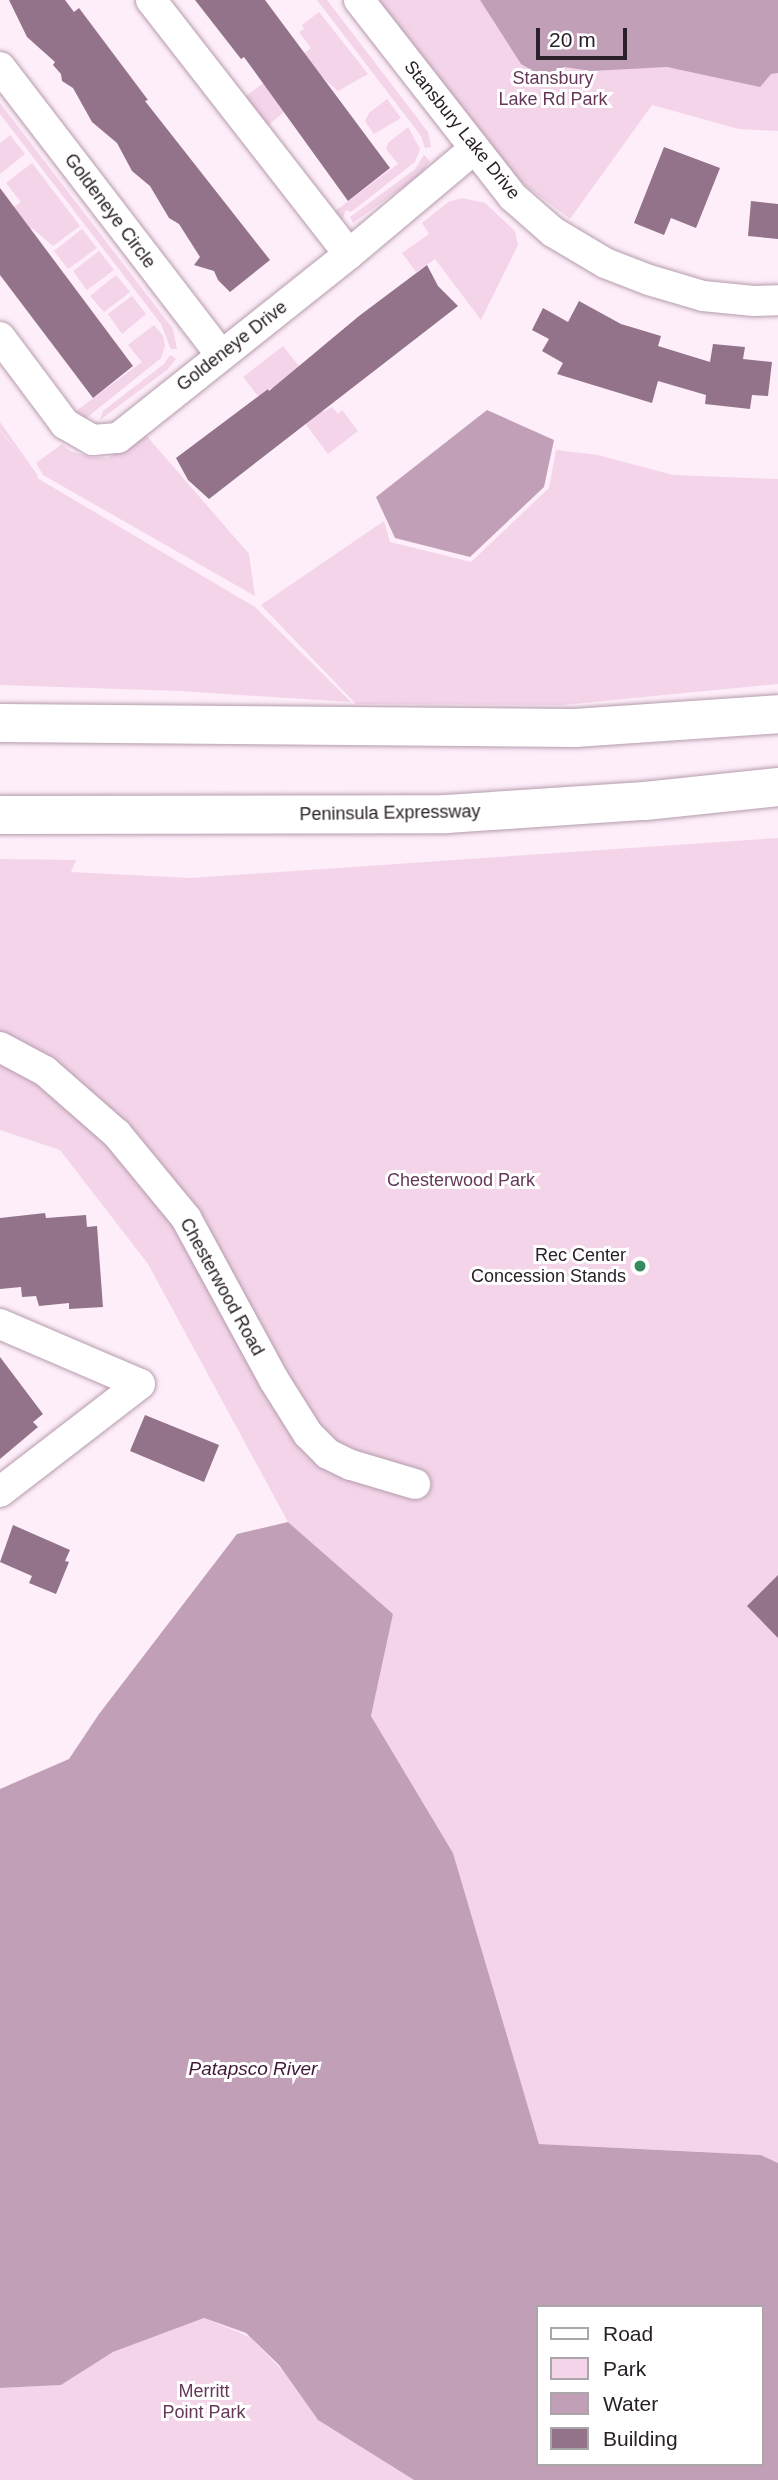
<!DOCTYPE html>
<html>
<head>
<meta charset="utf-8">
<style>
  body { margin:0 }
  #map { position:relative; width:778px; height:2480px; overflow:hidden; background:#feeef9; font-family:Arial,sans-serif }
  div>[style] { position:absolute }
  [style*='--x'] { left:calc(var(--x)*1px); top:calc(var(--y)*1px); width:calc(var(--w)*1px); rotate:calc(var(--a)*1deg) }
  .green>* { inset:0; background:#f3d4e9 }
  .water>* { inset:0; background:#c1a0b7 }
  .building>* { inset:0; background:#927389 }
  .roads { filter:drop-shadow(0 0 2px #b59cad) drop-shadow(0 0 2px #b59cad) }
  .street>* { height:30px; margin:-15px; padding:0 15px; transform-origin:15px; border-radius:15px; background:#fff }
  .primary>* { height:38px; margin:-19px; padding:0 19px; transform-origin:19px; border-radius:19px; background:#fff }
  .dots>* { width:19px; height:19px; translate:-50% -50%; box-sizing:border-box; border:4px solid #fff; border-radius:50% }
  span { translate:-50% -50%; white-space:nowrap; text-align:center; line-height:1.15; -webkit-text-stroke:6px #fff; paint-order:stroke }
  .park-label { font-size:18px; color:#653859 }
  .street-label { font-size:18px; color:#2a2027 }
  .poi-label { font-size:18px; color:#2a2027 }
  .right { translate:-100% -50%; text-align:right }
  .water-label { font-size:19px; color:#421838; font-style:italic }
  .legend { position:absolute; left:536px; top:2305px; width:228px; height:161px; box-sizing:border-box; background:#fff; border:2px solid #aaa6a9; margin:0; padding:9px 12px; list-style:none; font-size:21px; color:#2a2027 }
  .legend li { display:flex; align-items:center; gap:14px; height:35px }
  .legend b { width:35px; border:2px solid #aaa6a9 }
  .scale { position:absolute; left:536px; top:28px; width:91px; height:32px; box-sizing:border-box; border:4px solid #2a2027; border-top:0; padding-left:9px; font-size:21px; line-height:24px; white-space:nowrap; color:#2a2027; -webkit-text-stroke:5px #fff; paint-order:stroke }
</style>
</head>
<body>
<div id="map">
  <div class="green">
    <div style="clip-path:polygon(317px 0,327px 0,428px 132px,431px 147px,425px 148px,421px 136px)"></div>
    <div style="clip-path:polygon(375px 0,778px 0,778px 131px,739px 129px,652px 105px,570px 219px,526px 186px,489px 151px)"></div>
    <div style="clip-path:polygon(319px 12px,368px 74px,338px 91px,321px 76px,281px 108px,284px 112px,265px 128px,243px 98px,311px 48px,299px 32px,304px 29px,302px 25px)"></div>
    <div style="clip-path:polygon(387px 99px,401px 118px,374px 134px,365px 121px,369px 113px)"></div>
    <div style="clip-path:polygon(0 103px,173px 329px,177px 349px,171px 349px,161px 324px,0 114px)"></div>
    <div style="clip-path:polygon(408px 127px,420px 149px,415px 162px,351px 212px,346px 210px,341px 222px,331px 214px,398px 164px,386px 149px,388px 143px)"></div>
    <div style="clip-path:polygon(10px 135px,25px 154px,0 174px,0 143px)"></div>
    <div style="clip-path:polygon(424px 155px,430px 161px,420px 175px,353px 223px,350px 217px,415px 169px)"></div>
    <div style="clip-path:polygon(32px 163px,80px 226px,53px 246px,32px 228px,0 252px,0 217px,21px 202px,6px 183px)"></div>
    <div style="clip-path:polygon(462px 198px,485px 203px,515px 231px,518px 245px,481px 320px,435px 259px,416px 272px,402px 253px,429px 234px,422px 223px,448px 202px)"></div>
    <div style="clip-path:polygon(82px 229px,97px 248px,68px 269px,54px 251px)"></div>
    <div style="clip-path:polygon(99px 251px,114px 270px,87px 290px,73px 271px)"></div>
    <div style="clip-path:polygon(116px 275px,130px 292px,104px 312px,90px 296px)"></div>
    <div style="clip-path:polygon(132px 296px,146px 314px,122px 334px,108px 314px)"></div>
    <div style="clip-path:polygon(154px 325px,163px 336px,165px 346px,161px 358px,85px 419px,76px 411px,142px 362px,128px 345px)"></div>
    <div style="clip-path:polygon(283px 346px,299px 366px,290px 374px,305px 396px,323px 412px,332px 407px,338px 414px,342px 410px,358px 431px,328px 454px,278px 387px,268px 389px,258px 396px,243px 377px)"></div>
    <div style="clip-path:polygon(170px 355px,176px 359px,167px 370px,100px 420px,103px 411px,164px 364px)"></div>
    <div style="clip-path:polygon(0 422px,38px 476px,37px 478px,255px 607px,351px 702px,180px 691px,0 685px,0 431px,31px 468px,0 430px)"></div>
    <div style="clip-path:polygon(145px 434px,249px 554px,255px 596px,43px 475px,36px 463px,62px 444px,70px 451px,89px 457px,108px 458px)"></div>
    <div style="clip-path:polygon(556px 450px,598px 455px,673px 475px,778px 479px,778px 684px,563px 705px,356px 704px,261px 605px,384px 521px,390px 542px,471px 562px,549px 488px)"></div>
    <div style="clip-path:polygon(778px 838px,778px 2163px,761px 2155px,539px 2144px,453px 1853px,371px 1716px,393px 1614px,288px 1522px,148px 1264px,60px 1150px,0 1130px,0 859px,76px 860px,71px 872px,190px 878px)"></div>
    <div style="clip-path:polygon(204px 2318px,250px 2337px,282px 2370px,318px 2420px,414px 2480px,0 2480px,0 2388px,61px 2385px,113px 2352px)"></div>
  </div>
  <div class="water">
    <div style="clip-path:polygon(480px 0,778px 0,778px 73px,771px 74px,760px 87px,667px 67px,591px 71px,564px 67px,542px 76px,521px 64px)"></div>
    <div style="clip-path:polygon(487px 410px,554px 440px,544px 487px,470px 557px,395px 538px,376px 497px)"></div>
    <div style="clip-path:polygon(evenodd,288px 1522px,393px 1614px,371px 1716px,453px 1853px,539px 2144px,761px 2155px,778px 2163px,778px 2480px,414px 2480px,318px 2420px,279px 2365px,246px 2333px,204px 2318px,113px 2352px,61px 2385px,0 2388px,0 1789px,69px 1759px,99px 1714px,237px 1534px,288px 1522px,538px 2307px,762px 2307px,762px 2464px,538px 2464px,538px 2307px)"></div>
  </div>
  <div class="building">
    <div style="clip-path:polygon(9px 0,65px 0,74px 12px,79px 8px,148px 100px,145px 101px,270px 260px,230px 292px,218px 280px,214px 271px,194px 265px,200px 257px,179px 224px,169px 218px,150px 186px,132px 171px,117px 143px,92px 122px,73px 88px,62px 81px,61px 74px,53px 65px,55px 62px,27px 37px)"></div>
    <div style="clip-path:polygon(195px 0,265px 0,390px 168px,348px 201px,244px 57px,241px 59px)"></div>
    <div style="clip-path:polygon(664px 147px,720px 168px,696px 228px,671px 218px,664px 235px,634px 223px)"></div>
    <div style="clip-path:polygon(0 188px,133px 366px,93px 398px,0 275px)"></div>
    <div style="clip-path:polygon(751px 201px,778px 204px,778px 239px,748px 236px)"></div>
    <div style="clip-path:polygon(427px 265px,438px 286px,458px 306px,209px 499px,188px 480px,176px 458px,268px 389px,269px 391px,359px 316px)"></div>
    <div style="clip-path:polygon(579px 301px,621px 324px,661px 336px,658px 346px,710px 362px,713px 344px,745px 347px,743px 359px,772px 362px,768px 396px,752px 395px,750px 409px,705px 404px,706px 395px,658px 381px,652px 403px,557px 374px,563px 363px,542px 351px,549px 339px,532px 330px,543px 308px,568px 322px)"></div>
    <div style="clip-path:polygon(45px 1213px,46px 1218px,86px 1215px,87px 1227px,97px 1226px,103px 1307px,69px 1309px,69px 1303px,39px 1306px,36px 1296px,22px 1297px,21px 1287px,0 1289px,0 1218px)"></div>
    <div style="clip-path:polygon(0 1357px,43px 1414px,33px 1422px,38px 1427px,0 1459px)"></div>
    <div style="clip-path:polygon(145px 1415px,219px 1445px,204px 1482px,130px 1451px)"></div>
    <div style="clip-path:polygon(13px 1525px,70px 1550px,65px 1561px,69px 1562px,56px 1594px,29px 1583px,32px 1576px,0 1562px)"></div>
    <div style="clip-path:polygon(778px 1575px,778px 1638px,747px 1606px)"></div>
  </div>
  <div class="roads">
    <div class="street">
      <div style="--x:151;--y:0;--w:322;--a:52.1"></div>
      <div style="--x:359;--y:0;--w:250;--a:52"></div>
      <div style="--x:513;--y:197;--w:53;--a:41.2"></div>
      <div style="--x:553;--y:232;--w:61;--a:30.8"></div>
      <div style="--x:605;--y:263;--w:47;--a:21.1"></div>
      <div style="--x:649;--y:280;--w:56;--a:16.5"></div>
      <div style="--x:703;--y:296;--w:51;--a:5.6"></div>
      <div style="--x:754;--y:301;--w:24;--a:-2"></div>
      <div style="--x:0;--y:67;--w:362;--a:52.5"></div>
      <div style="--x:0;--y:337;--w:109;--a:53.2"></div>
      <div style="--x:65;--y:424;--w:32;--a:30"></div>
      <div style="--x:93;--y:440;--w:25;--a:-5"></div>
      <div style="--x:118;--y:438;--w:295;--a:-38.5"></div>
      <div style="--x:349;--y:254;--w:163;--a:-40"></div>
      <div style="--x:0;--y:1047;--w:51;--a:28.1"></div>
      <div style="--x:45;--y:1071;--w:96;--a:41.2"></div>
      <div style="--x:117;--y:1134;--w:109;--a:50.6"></div>
      <div style="--x:186;--y:1218;--w:184;--a:61.5"></div>
      <div style="--x:274;--y:1380;--w:64;--a:57.8"></div>
      <div style="--x:308;--y:1434;--w:28;--a:45"></div>
      <div style="--x:328;--y:1454;--w:25;--a:26"></div>
      <div style="--x:351;--y:1465;--w:67;--a:16.5"></div>
      <div style="--x:0;--y:1324;--w:152;--a:23.2"></div>
      <div style="--x:140;--y:1384;--w:177;--a:142.4"></div>
    </div>
    <div class="primary">
      <div style="--x:0;--y:723;--w:575;--a:0.5"></div>
      <div style="--x:575;--y:728;--w:203;--a:-3.9"></div>
      <div style="--x:0;--y:815;--w:447;--a:-0.1"></div>
      <div style="--x:447;--y:814;--w:198;--a:-3.8"></div>
      <div style="--x:645;--y:801;--w:134;--a:-6"></div>
    </div>
  </div>
  <div class="dots">
    <div style="left:640px;top:1266px;background:#368b5e"></div>
  </div>
  <div class="park-label">
    <span style="left:553px;top:89px">Stansbury<br>Lake Rd Park</span>
    <span style="left:461px;top:1180px">Chesterwood Park</span>
    <span style="left:204px;top:2402px">Merritt<br>Point Park</span>
  </div>
  <div class="street-label">
    <span style="left:462px;top:130px;rotate:51deg">Stansbury Lake Drive</span>
    <span style="left:110px;top:211px;rotate:53deg">Goldeneye Circle</span>
    <span style="left:232px;top:346px;rotate:-38deg">Goldeneye Drive</span>
    <span style="left:390px;top:813px;rotate:-1deg">Peninsula Expressway</span>
    <span style="left:222px;top:1287px;rotate:61deg">Chesterwood Road</span>
  </div>
  <div class="poi-label">
    <span class="right" style="left:626px;top:1266px">Rec Center<br>Concession Stands</span>
  </div>
  <div class="water-label">
    <span style="left:253px;top:2069px">Patapsco River</span>
  </div>
  <ul class="legend">
  <li><b style="height:9px;background:#fff"></b>Road</li>
  <li><b style="height:19px;background:#f3d4e9"></b>Park</li>
  <li><b style="height:19px;background:#c1a0b7"></b>Water</li>
  <li><b style="height:19px;background:#927389"></b>Building</li>
  </ul>
  <div class="scale">20 m</div>
</div>
</body>
</html>
